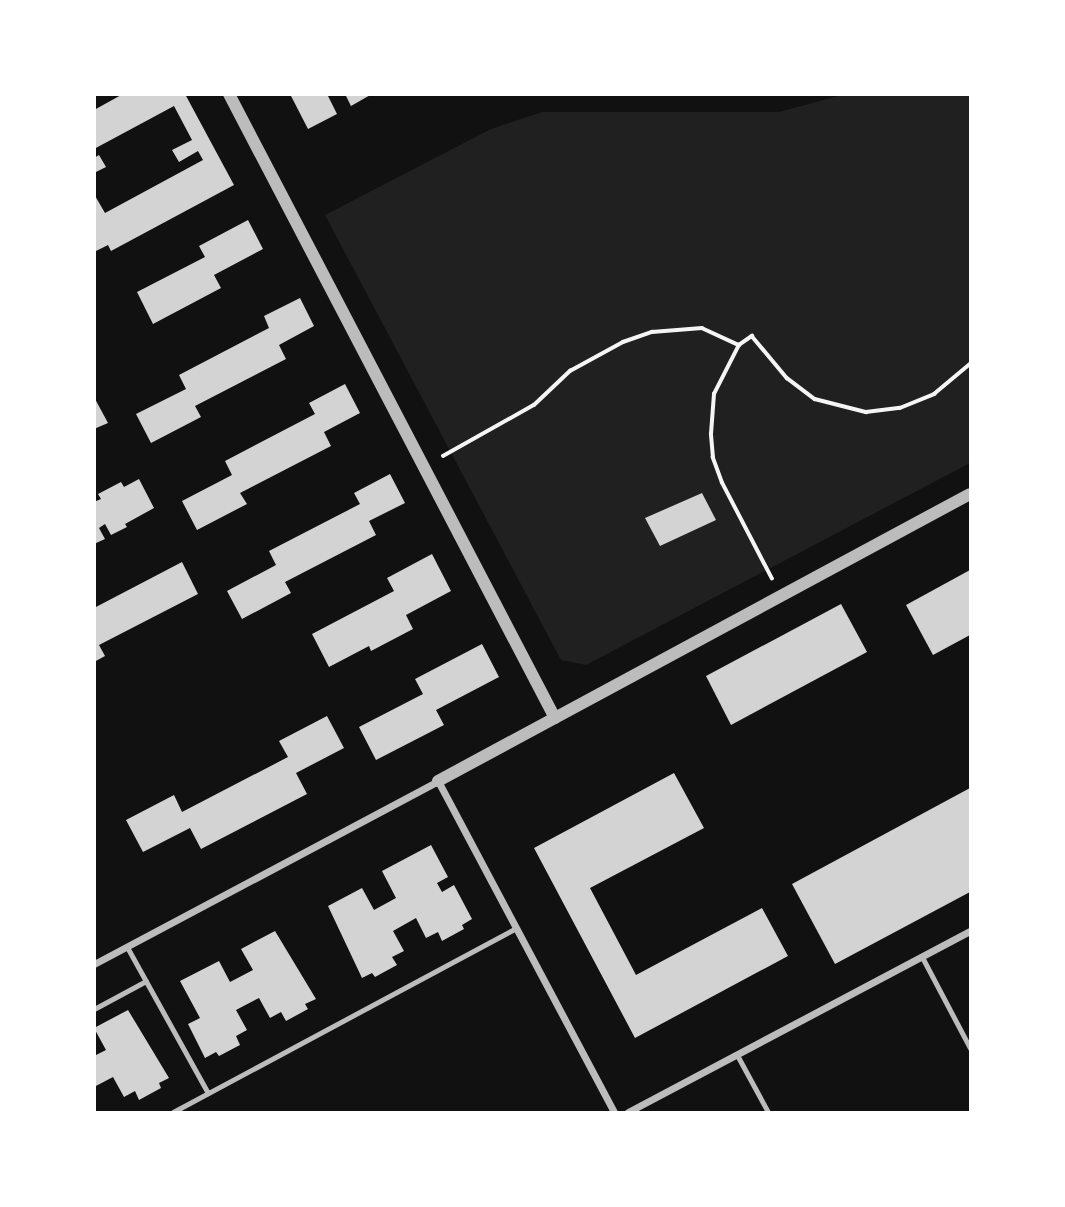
<!DOCTYPE html>
<html>
<head>
<meta charset="utf-8">
<style>
  body { margin:0 }
  #map { position:relative; width:1065px; height:1207px; overflow:hidden; background:#111; font-family:"DM Sans",sans-serif }
  div>[style] { position:absolute }
  [style*='--x'] { left:calc(var(--x)*1px); top:calc(var(--y)*1px); width:calc(var(--w)*1px); rotate:calc(var(--a)*1deg) }
  .green>* { inset:0; background:#202020 }
  .building>* { inset:0; background:#d3d3d3 }
  .path>* { height:3.5px; margin:-1.75px; padding:0 1.75px; transform-origin:1.75px; border-radius:1.75px; background:#f5f5f5 }
  .service>* { height:5px; margin:-2.5px; padding:0 2.5px; transform-origin:2.5px; border-radius:2.5px; background:#bcbcbc }
  .minor>* { height:7px; margin:-3.5px; padding:0 3.5px; transform-origin:3.5px; border-radius:3.5px; background:#bcbcbc }
  .tertiary>* { height:12px; margin:-6px; padding:0 6px; transform-origin:6px; border-radius:6px; background:#bcbcbc }
  span { translate:-50% -50%; white-space:nowrap; text-align:center; line-height:1.15; -webkit-text-stroke:6px #fff; paint-order:stroke }
  .frame { position:absolute; inset:0; border:96px solid #fff; pointer-events:none }
</style>
</head>
<body>
<div id="map">
  <div class="green">
    <div style="clip-path:polygon(842px 95px,970px 95px,970px 463px,586px 665px,561px 660px,325px 215px,491px 129px,542px 112px,779px 112px)"></div>
  </div>
  <div class="building">
    <div style="clip-path:polygon(123px 94px,185px 94px,234px 185px,111px 251px,108px 245px,94px 252px,94px 194px,105px 213px,203px 160px,198px 151px,179px 162px,172px 150px,192px 140px,174px 106px,94px 149px,94px 110px)"></div>
    <div style="clip-path:polygon(290px 94px,327px 94px,337px 114px,308px 129px)"></div>
    <div style="clip-path:polygon(345px 94px,372px 94px,351px 106px)"></div>
    <div style="clip-path:polygon(99px 155px,106px 167px,94px 173px,94px 158px)"></div>
    <div style="clip-path:polygon(248px 220px,263px 249px,214px 275px,221px 288px,153px 324px,137px 292px,205px 257px,199px 246px)"></div>
    <div style="clip-path:polygon(300px 298px,314px 326px,279px 345px,286px 359px,195px 406px,201px 417px,151px 443px,136px 414px,186px 389px,179px 375px,269px 328px,264px 316px)"></div>
    <div style="clip-path:polygon(345px 384px,360px 413px,324px 432px,331px 446px,240px 493px,247px 504px,197px 530px,182px 501px,232px 475px,225px 461px,315px 414px,309px 403px)"></div>
    <div style="clip-path:polygon(94px 397px,108px 423px,94px 429px)"></div>
    <div style="clip-path:polygon(390px 474px,405px 503px,369px 521px,376px 535px,285px 582px,291px 593px,242px 619px,227px 591px,276px 565px,269px 551px,360px 504px,354px 493px)"></div>
    <div style="clip-path:polygon(139px 479px,154px 508px,125px 524px,127px 527px,111px 535px,105px 524px,99px 528px,105px 539px,94px 544px,94px 502px,101px 499px,98px 494px,121px 482px,124px 487px)"></div>
    <div style="clip-path:polygon(702px 493px,716px 520px,660px 546px,645px 518px)"></div>
    <div style="clip-path:polygon(432px 554px,451px 591px,406px 615px,413px 629px,371px 651px,369px 646px,329px 667px,312px 634px,394px 591px,387px 578px)"></div>
    <div style="clip-path:polygon(182px 562px,198px 594px,99px 645px,105px 656px,94px 662px,94px 608px)"></div>
    <div style="clip-path:polygon(970px 570px,970px 635px,933px 655px,906px 605px)"></div>
    <div style="clip-path:polygon(841px 604px,867px 652px,731px 725px,706px 676px)"></div>
    <div style="clip-path:polygon(482px 644px,499px 677px,436px 710px,444px 725px,376px 760px,359px 727px,423px 694px,415px 679px)"></div>
    <div style="clip-path:polygon(327px 716px,344px 748px,296px 773px,307px 794px,201px 849px,190px 828px,143px 852px,126px 820px,174px 795px,182px 812px,288px 757px,279px 741px)"></div>
    <div style="clip-path:polygon(674px 773px,704px 828px,590px 888px,636px 975px,762px 908px,788px 956px,635px 1038px,534px 848px)"></div>
    <div style="clip-path:polygon(970px 788px,970px 892px,835px 964px,792px 884px)"></div>
    <div style="clip-path:polygon(431px 845px,448px 877px,437px 883px,442px 892px,454px 885px,472px 919px,462px 925px,464px 929px,442px 941px,438px 932px,426px 938px,416px 918px,393px 931px,404px 951px,392px 957px,397px 965px,375px 977px,372px 973px,362px 978px,328px 906px,362px 888px,374px 910px,396px 898px,382px 871px)"></div>
    <div style="clip-path:polygon(275px 931px,316px 999px,305px 1004px,308px 1009px,286px 1021px,281px 1012px,270px 1018px,259px 998px,236px 1010px,247px 1030px,236px 1036px,240px 1045px,219px 1056px,216px 1052px,205px 1058px,188px 1024px,200px 1018px,180px 981px,219px 961px,230px 982px,253px 970px,241px 949px)"></div>
    <div style="clip-path:polygon(128px 1010px,169px 1078px,159px 1083px,161px 1088px,139px 1100px,135px 1091px,124px 1097px,113px 1077px,94px 1087px,94px 1056px,106px 1050px,94px 1028px)"></div>
  </div>
  <div class="path">
    <div style="--x:443;--y:456;--w:104;--a:-29.3"></div>
    <div style="--x:534;--y:405;--w:50;--a:-43.4"></div>
    <div style="--x:570;--y:371;--w:60;--a:-28.7"></div>
    <div style="--x:623;--y:342;--w:31;--a:-19"></div>
    <div style="--x:652;--y:332;--w:50;--a:-4.6"></div>
    <div style="--x:702;--y:328;--w:41;--a:24.7"></div>
    <div style="--x:772;--y:579;--w:108;--a:-117.5"></div>
    <div style="--x:722;--y:483;--w:27;--a:-110"></div>
    <div style="--x:713;--y:458;--w:24;--a:-95"></div>
    <div style="--x:711;--y:434;--w:40;--a:-85.7"></div>
    <div style="--x:714;--y:394;--w:55;--a:-63"></div>
    <div style="--x:739;--y:345;--w:16;--a:-35"></div>
    <div style="--x:752;--y:336;--w:55;--a:50.2"></div>
    <div style="--x:787;--y:378;--w:35;--a:37"></div>
    <div style="--x:815;--y:399;--w:53;--a:14.3"></div>
    <div style="--x:866;--y:412;--w:34;--a:-7"></div>
    <div style="--x:900;--y:408;--w:37;--a:-22"></div>
    <div style="--x:934;--y:394;--w:47;--a:-39.8"></div>
  </div>
  <div class="service">
    <div style="--x:127;--y:947;--w:167;--a:61"></div>
    <div style="--x:922;--y:957;--w:103;--a:62.2"></div>
    <div style="--x:94;--y:1009;--w:59;--a:-28.3"></div>
    <div style="--x:737;--y:1055;--w:65;--a:61.5"></div>
    <div style="--x:173;--y:1112;--w:389;--a:-28.2"></div>
  </div>
  <div class="minor">
    <div style="--x:94;--y:964;--w:390;--a:-28"></div>
    <div style="--x:438;--y:781;--w:375;--a:62"></div>
    <div style="--x:628;--y:1112;--w:387;--a:-27.9"></div>
  </div>
  <div class="tertiary">
    <div style="--x:229;--y:94;--w:704;--a:62.42"></div>
    <div style="--x:438;--y:781;--w:604;--a:-28.35"></div>
  </div>
  <div class="frame"></div>
</div>
</body>
</html>
